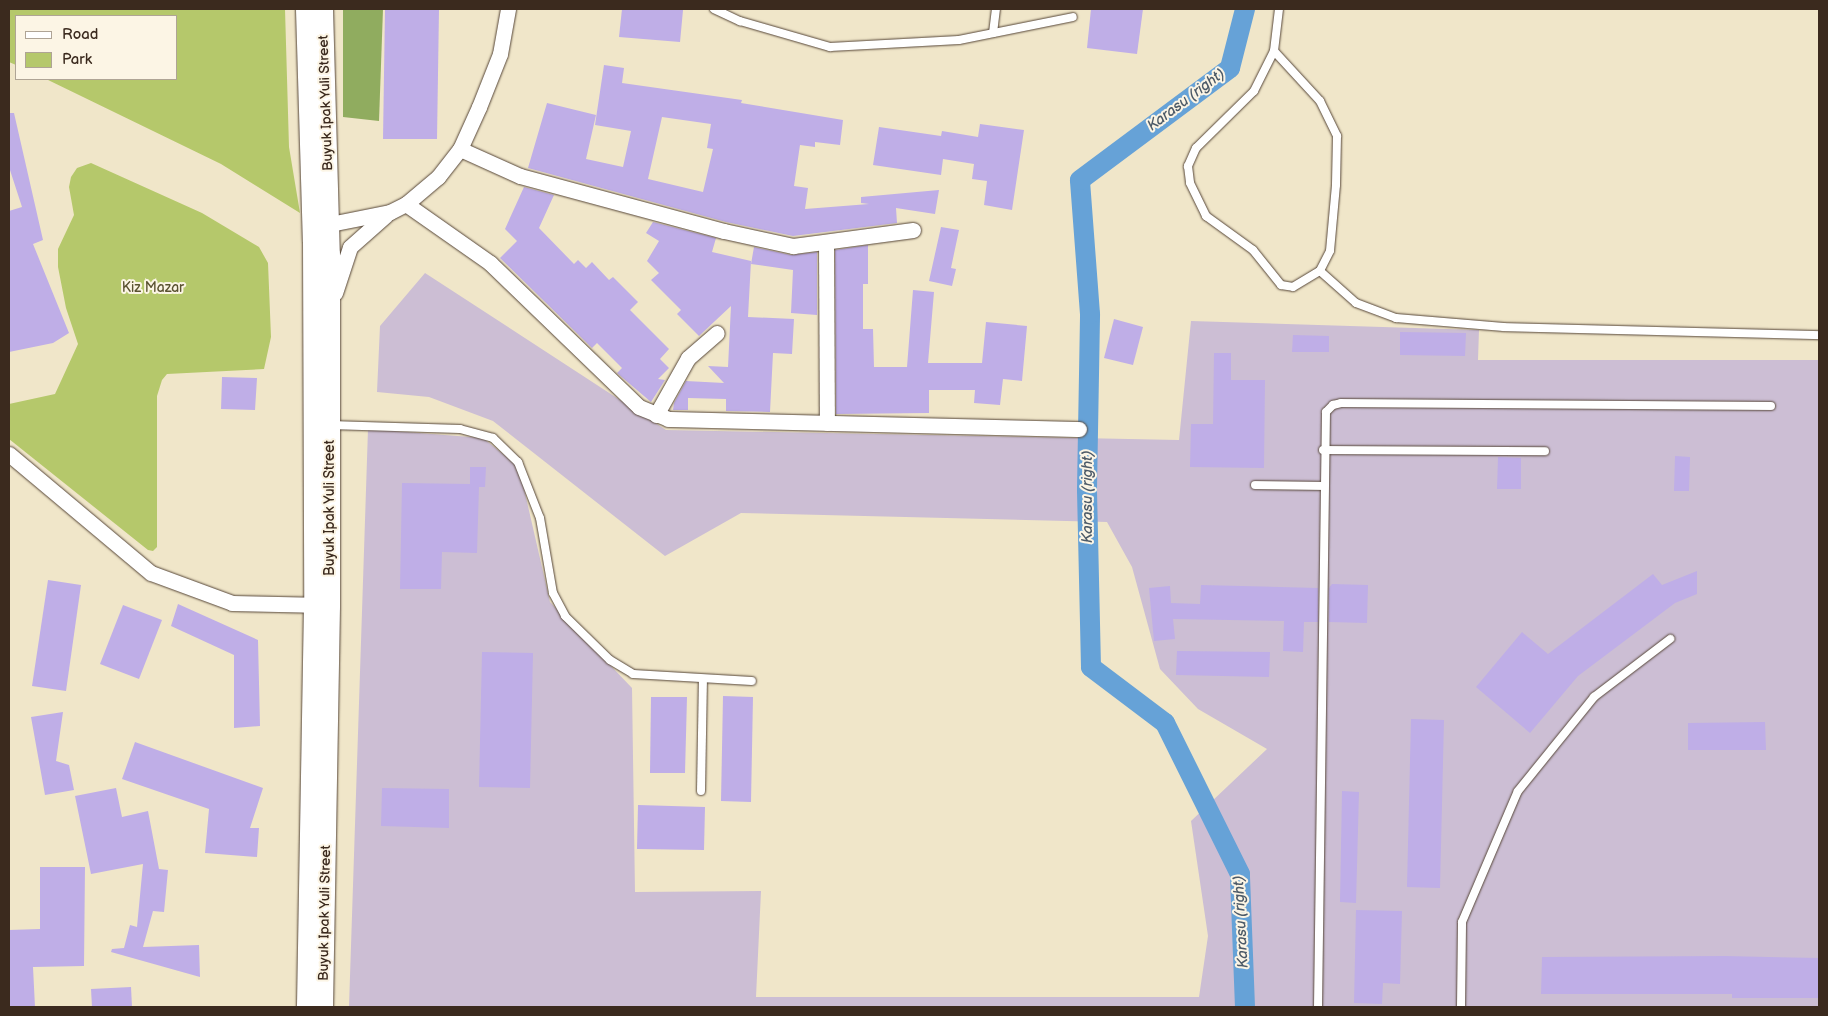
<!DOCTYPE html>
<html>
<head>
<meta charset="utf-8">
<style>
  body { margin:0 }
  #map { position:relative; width:1828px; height:1016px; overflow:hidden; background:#f0e6c9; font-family:"Balsamiq Sans",sans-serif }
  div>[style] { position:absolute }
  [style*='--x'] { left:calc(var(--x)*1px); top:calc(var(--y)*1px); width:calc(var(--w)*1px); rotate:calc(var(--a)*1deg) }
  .industrial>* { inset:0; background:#ccbed4 }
  .green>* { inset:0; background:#b5c86b }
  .forest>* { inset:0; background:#90ac5f }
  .canal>* { height:20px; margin:-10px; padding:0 10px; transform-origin:10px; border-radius:10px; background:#66a2d7 }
  .building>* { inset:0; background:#bfaee7 }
  .roads { filter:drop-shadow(0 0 1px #564638) drop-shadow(0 0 1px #564638) }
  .service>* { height:8px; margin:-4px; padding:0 4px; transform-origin:4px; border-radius:4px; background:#fff }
  .minor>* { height:15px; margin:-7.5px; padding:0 7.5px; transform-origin:7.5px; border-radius:7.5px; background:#fff }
  .tertiary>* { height:19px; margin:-9.5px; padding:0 9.5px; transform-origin:9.5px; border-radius:9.5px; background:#fff }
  span { translate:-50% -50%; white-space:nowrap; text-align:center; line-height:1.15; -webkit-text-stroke:4px #fcf5e5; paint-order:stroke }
  .street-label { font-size:14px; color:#3b2a1e }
  .park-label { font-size:14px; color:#5a5231 }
  .water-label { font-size:15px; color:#4c5a68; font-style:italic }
  .frame { position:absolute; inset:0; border:10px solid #3b2a1e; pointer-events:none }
  .legend { position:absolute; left:15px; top:15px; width:162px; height:65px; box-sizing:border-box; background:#fcf5e5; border:1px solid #afa495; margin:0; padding:6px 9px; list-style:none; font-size:15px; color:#3b2a1e }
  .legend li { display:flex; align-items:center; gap:10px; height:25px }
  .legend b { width:25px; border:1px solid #afa495 }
</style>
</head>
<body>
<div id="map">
  <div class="industrial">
    <div style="clip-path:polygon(425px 273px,666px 430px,1179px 440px,1191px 321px,1479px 330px,1478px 360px,1819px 360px,1819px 1007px,349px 1007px,368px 429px,483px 438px,519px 467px,550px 602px,632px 688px,635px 892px,761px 891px,756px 997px,1199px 997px,1208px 936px,1191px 821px,1267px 749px,1198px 709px,1160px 669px,1132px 567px,1107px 522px,741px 513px,665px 556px,493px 421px,429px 397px,377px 392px,380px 326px)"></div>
  </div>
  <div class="green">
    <div style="clip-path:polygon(9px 9px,285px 9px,289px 147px,300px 213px,221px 164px,46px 79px,176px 79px,176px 16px,16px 16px,16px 65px,9px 62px)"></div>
    <div style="clip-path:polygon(91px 163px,202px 213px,259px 247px,268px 263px,271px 337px,264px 369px,167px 374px,162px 380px,157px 396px,157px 547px,153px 551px,148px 550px,9px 439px,9px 404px,55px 394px,78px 344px,66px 308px,58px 267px,58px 249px,74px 215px,69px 187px,71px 177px,77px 168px)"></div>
  </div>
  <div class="forest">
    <div style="clip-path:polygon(343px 9px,383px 9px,379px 121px,343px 117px)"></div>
  </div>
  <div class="canal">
    <div style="--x:1245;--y:1007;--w:133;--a:-92.2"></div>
    <div style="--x:1240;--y:874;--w:169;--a:-116.4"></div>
    <div style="--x:1165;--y:723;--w:93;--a:-142.9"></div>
    <div style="--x:1091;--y:667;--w:178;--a:-91.3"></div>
    <div style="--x:1087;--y:489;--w:175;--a:-89"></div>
    <div style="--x:1090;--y:314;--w:134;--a:-94.3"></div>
    <div style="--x:1080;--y:180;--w:187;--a:-36.7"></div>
    <div style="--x:1230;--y:68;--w:61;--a:-75.7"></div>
  </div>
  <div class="building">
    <div style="clip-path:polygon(385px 9px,439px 9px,437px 139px,383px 139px)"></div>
    <div style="clip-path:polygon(622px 9px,683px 10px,680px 42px,619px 37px)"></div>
    <div style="clip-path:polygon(1091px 9px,1143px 9px,1137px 54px,1087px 48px)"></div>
    <div style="clip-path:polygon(evenodd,604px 65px,624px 68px,622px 83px,742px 100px,741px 103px,843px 120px,840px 145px,815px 142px,815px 147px,800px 145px,794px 186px,808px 188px,805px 209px,869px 204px,861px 203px,861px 197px,939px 190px,935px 214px,896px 208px,897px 223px,793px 236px,726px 222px,528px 168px,547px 103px,596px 115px,586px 159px,623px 167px,631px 131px,595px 125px,604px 65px,662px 117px,711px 124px,707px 148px,713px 149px,703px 192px,648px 179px,662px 117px)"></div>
    <div style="clip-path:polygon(9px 113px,14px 113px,43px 240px,33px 244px,69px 333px,53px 343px,9px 352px,9px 211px,22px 207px,9px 167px)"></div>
    <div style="clip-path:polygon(980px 124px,1024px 130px,1012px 210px,984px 205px,987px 181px,972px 179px,974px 164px,943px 159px,941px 175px,873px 165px,879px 127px,941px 136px,942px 131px,978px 137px)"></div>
    <div style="clip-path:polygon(524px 187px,554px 195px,539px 228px,574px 264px,578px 260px,586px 268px,592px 262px,609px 280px,613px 277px,638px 302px,630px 310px,669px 349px,660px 359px,669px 368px,658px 379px,665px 380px,651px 402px,617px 373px,622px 368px,597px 343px,592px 348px,500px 258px,517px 241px,505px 229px)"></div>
    <div style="clip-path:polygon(653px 222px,716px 238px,712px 252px,751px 261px,748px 317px,794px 319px,792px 354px,773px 353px,770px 412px,726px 411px,726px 399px,688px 398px,688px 410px,673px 410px,674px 403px,686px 381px,724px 383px,708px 366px,728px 367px,731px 306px,699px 336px,677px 314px,681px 310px,651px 280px,659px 273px,647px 261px,659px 241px,646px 233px)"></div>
    <div style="clip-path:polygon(941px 227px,959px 230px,951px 268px,956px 269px,952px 286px,929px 281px)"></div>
    <div style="clip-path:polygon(868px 245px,868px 284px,863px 284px,863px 329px,873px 329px,874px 367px,907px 367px,913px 290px,934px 292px,928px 363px,982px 363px,986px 322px,1027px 326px,1022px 381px,1003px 379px,1000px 405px,974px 403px,975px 390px,929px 390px,929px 413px,836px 414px,835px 250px)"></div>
    <div style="clip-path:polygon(754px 247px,791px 255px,817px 252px,817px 315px,791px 313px,793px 270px,751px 264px)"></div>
    <div style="clip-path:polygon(1114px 319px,1143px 327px,1133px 365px,1104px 358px)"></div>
    <div style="clip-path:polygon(1400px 332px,1466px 333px,1465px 356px,1400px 355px)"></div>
    <div style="clip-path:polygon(1293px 335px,1329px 336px,1329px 352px,1292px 352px)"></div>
    <div style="clip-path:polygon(1214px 353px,1231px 353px,1231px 380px,1265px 380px,1264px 468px,1190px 467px,1191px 424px,1213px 424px)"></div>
    <div style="clip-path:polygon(222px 377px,257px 378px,255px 410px,221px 409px)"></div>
    <div style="clip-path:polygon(1675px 456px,1690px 457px,1689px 491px,1674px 491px)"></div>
    <div style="clip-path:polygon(1498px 457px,1521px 458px,1521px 489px,1497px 489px)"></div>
    <div style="clip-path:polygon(470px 467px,486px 467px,485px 487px,479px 487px,477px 553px,442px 552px,441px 589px,400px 589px,402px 483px,470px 484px)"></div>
    <div style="clip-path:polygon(1697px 571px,1697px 594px,1675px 603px,1578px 676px,1530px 733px,1476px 687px,1522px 632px,1548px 654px,1653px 574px,1662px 585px)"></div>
    <div style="clip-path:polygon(48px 580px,81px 585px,66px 691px,32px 686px)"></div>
    <div style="clip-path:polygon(1332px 584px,1368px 585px,1367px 623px,1329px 622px,1329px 588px)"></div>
    <div style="clip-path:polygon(1201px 585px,1318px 588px,1318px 622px,1304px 622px,1303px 652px,1283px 651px,1284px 621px,1173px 619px,1175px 639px,1154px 641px,1149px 588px,1170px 586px,1171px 603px,1200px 604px)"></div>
    <div style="clip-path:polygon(178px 604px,258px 640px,260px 726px,234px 728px,234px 655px,171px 626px)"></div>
    <div style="clip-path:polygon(123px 605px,162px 620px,139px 679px,100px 664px)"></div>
    <div style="clip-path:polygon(1177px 651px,1270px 652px,1269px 677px,1176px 675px)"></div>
    <div style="clip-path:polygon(482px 652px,533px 653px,530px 788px,479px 787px)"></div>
    <div style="clip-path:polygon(723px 696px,753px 697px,751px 802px,721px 801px)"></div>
    <div style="clip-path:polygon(651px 697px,687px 697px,685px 773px,650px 773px)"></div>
    <div style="clip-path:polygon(63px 712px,56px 761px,69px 765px,74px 790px,45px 795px,31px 717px)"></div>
    <div style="clip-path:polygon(1411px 719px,1444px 720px,1440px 888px,1407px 887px)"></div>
    <div style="clip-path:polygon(1765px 722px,1766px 750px,1688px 750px,1688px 723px)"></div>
    <div style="clip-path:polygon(135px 742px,263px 788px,250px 828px,259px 828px,257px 857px,205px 853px,209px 809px,122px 779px)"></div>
    <div style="clip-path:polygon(116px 788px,122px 817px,148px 811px,159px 869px,168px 870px,164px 912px,153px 911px,143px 947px,199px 945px,200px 977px,111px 952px,112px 949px,124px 948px,130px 925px,137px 927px,143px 864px,91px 874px,75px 796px)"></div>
    <div style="clip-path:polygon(382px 788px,449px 789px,449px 828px,381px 826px)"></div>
    <div style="clip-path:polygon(1342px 791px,1359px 792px,1356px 903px,1340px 902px)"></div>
    <div style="clip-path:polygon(638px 805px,705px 807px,704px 850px,637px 849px)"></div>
    <div style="clip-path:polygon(40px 867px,85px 867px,84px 966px,33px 967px,35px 1007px,9px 1007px,9px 930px,40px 929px)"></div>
    <div style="clip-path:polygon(1356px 910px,1402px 911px,1400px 984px,1383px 983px,1382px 1004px,1354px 1003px)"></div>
    <div style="clip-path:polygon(1725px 956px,1819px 958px,1819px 998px,1732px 998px,1732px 994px,1541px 994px,1542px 957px)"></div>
    <div style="clip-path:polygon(131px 987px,132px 1007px,92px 1007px,91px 989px)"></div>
  </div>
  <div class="roads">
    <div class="service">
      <div style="--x:714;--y:9;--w:29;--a:25"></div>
      <div style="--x:740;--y:21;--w:94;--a:16.1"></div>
      <div style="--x:830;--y:47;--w:129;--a:-3.1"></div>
      <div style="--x:959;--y:40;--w:116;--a:-11.4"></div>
      <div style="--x:1279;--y:9;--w:42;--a:96.8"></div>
      <div style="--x:1274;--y:51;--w:45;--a:116.6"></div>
      <div style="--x:1254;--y:91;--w:81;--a:135.5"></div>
      <div style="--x:1196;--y:148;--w:20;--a:114"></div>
      <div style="--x:1188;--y:166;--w:17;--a:83"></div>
      <div style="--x:1190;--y:183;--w:37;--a:64"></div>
      <div style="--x:1206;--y:216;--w:58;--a:35.9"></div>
      <div style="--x:1253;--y:250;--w:45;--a:51.3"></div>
      <div style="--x:1281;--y:285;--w:12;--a:9"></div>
      <div style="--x:1293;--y:287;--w:31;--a:-31"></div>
      <div style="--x:1320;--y:271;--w:48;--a:41.6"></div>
      <div style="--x:1356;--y:303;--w:43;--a:20.6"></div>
      <div style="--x:1396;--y:318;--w:108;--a:4.8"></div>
      <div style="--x:1504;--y:327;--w:315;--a:1.5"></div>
      <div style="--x:993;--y:33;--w:24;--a:-83"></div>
      <div style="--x:1274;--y:51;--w:68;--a:47.4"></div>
      <div style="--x:1320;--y:101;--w:39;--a:64"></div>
      <div style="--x:1337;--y:136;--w:49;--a:91.2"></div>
      <div style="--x:1336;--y:185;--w:66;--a:95.2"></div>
      <div style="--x:1330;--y:251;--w:22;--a:117"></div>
      <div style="--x:330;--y:425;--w:130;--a:1.8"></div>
      <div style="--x:460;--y:429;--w:34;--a:15"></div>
      <div style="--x:493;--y:438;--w:35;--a:44"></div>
      <div style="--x:518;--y:462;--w:60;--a:68.6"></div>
      <div style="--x:540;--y:518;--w:76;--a:80.2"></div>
      <div style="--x:553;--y:593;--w:26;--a:62"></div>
      <div style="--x:565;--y:616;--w:63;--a:44.4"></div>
      <div style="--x:610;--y:660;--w:27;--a:31"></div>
      <div style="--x:633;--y:674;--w:119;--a:3.4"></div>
      <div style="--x:1323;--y:450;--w:222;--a:0.3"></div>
      <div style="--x:1255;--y:485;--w:68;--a:0.8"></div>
      <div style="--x:701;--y:791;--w:112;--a:-89"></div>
      <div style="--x:1318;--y:1007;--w:595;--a:-89.23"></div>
      <div style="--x:1326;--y:412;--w:10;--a:-45"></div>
      <div style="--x:1333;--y:405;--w:8;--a:-14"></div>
      <div style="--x:1341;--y:403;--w:430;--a:0.4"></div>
      <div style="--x:1461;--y:1007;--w:85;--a:-89.3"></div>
      <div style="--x:1462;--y:922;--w:142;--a:-66.9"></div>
      <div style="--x:1518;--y:791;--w:121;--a:-51"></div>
      <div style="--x:1594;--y:697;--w:96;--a:-37.3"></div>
    </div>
    <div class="minor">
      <div style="--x:460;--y:149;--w:66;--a:24.2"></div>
      <div style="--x:520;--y:176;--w:211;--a:15.1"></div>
      <div style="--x:724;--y:231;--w:71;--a:12.3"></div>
      <div style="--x:793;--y:246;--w:121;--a:-7.6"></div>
      <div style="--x:406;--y:204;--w:103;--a:35.1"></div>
      <div style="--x:490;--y:263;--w:207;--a:44"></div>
      <div style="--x:639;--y:407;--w:31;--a:22"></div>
      <div style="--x:668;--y:419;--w:411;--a:1.4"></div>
      <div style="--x:320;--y:226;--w:71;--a:-11.3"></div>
      <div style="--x:390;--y:212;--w:18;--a:-27"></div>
      <div style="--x:406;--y:204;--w:42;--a:-40.2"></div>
      <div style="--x:438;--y:177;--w:36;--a:-52"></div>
      <div style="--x:460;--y:149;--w:46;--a:-65.7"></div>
      <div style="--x:479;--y:107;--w:57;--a:-68.4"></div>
      <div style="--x:500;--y:54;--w:46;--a:-79.9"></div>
      <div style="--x:826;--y:243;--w:180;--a:89.7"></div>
      <div style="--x:335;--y:293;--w:48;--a:-71.9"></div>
      <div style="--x:350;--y:247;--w:48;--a:-41.6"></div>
      <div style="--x:656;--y:415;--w:65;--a:-60.7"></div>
      <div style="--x:688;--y:358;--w:38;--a:-41"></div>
      <div style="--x:9;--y:454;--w:185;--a:40"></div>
      <div style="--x:151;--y:573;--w:86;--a:20.3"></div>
      <div style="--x:232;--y:603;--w:92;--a:1.2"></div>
    </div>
    <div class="tertiary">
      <div style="--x:305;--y:9;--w:232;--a:88.3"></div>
      <div style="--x:312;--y:241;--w:363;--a:89.8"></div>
      <div style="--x:313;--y:604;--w:403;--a:91"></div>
      <div style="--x:323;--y:9;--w:245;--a:88.4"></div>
      <div style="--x:330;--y:254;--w:352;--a:90"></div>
      <div style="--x:330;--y:606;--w:401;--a:91"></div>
    </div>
  </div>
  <div class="street-label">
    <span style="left:326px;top:103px;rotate:-92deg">Buyuk Ipak Yuli Street</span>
    <span style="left:330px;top:508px;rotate:-90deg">Buyuk Ipak Yuli Street</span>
    <span style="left:325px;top:913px;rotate:-89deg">Buyuk Ipak Yuli Street</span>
  </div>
  <div class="park-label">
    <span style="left:153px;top:288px">Kiz Mazar</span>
  </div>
  <div class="water-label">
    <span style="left:1186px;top:100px;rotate:-37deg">Karasu (right)</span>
    <span style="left:1088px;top:497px;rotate:-90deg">Karasu (right)</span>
    <span style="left:1241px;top:922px;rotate:-93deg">Karasu (right)</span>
  </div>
  <div class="frame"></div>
  <ul class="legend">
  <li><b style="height:6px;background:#fff"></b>Road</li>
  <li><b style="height:14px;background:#b5c86b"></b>Park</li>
  </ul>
</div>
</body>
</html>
